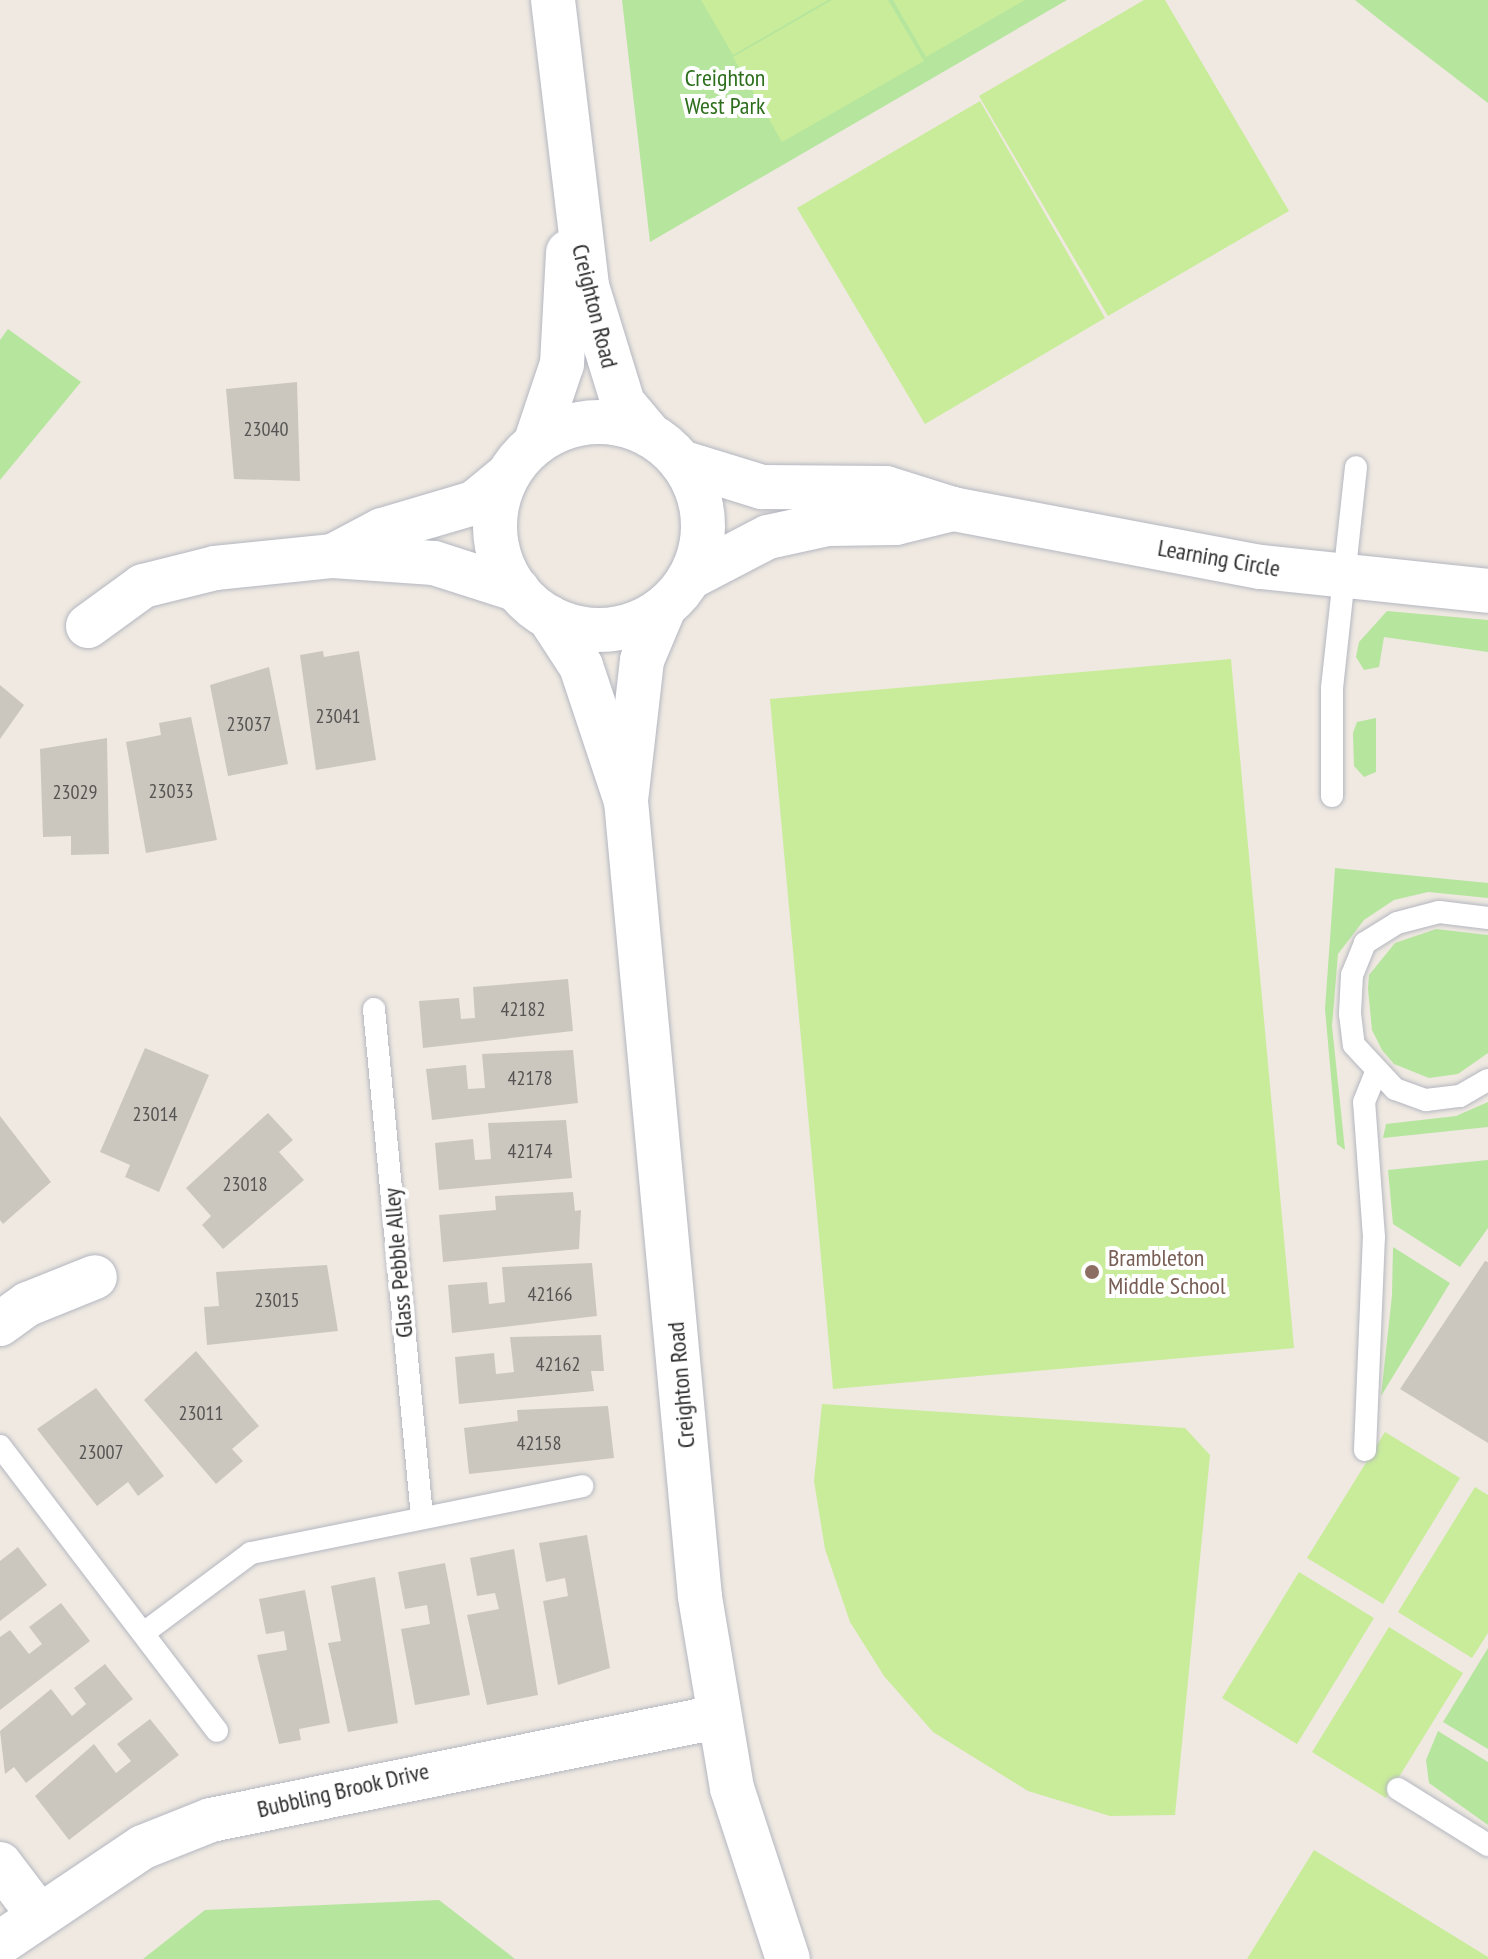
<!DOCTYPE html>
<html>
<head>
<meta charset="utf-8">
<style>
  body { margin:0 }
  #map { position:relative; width:1488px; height:1959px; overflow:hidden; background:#efe9e1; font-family:"PT Sans Narrow",sans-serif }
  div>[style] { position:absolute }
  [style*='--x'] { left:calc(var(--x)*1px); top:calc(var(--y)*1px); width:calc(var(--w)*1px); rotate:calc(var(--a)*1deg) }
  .green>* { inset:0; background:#b6e59e }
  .pitch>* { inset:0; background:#c9ec9a }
  .building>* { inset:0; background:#cbc7bf }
  .roads { filter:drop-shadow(0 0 2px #b4b7c1) drop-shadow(0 0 2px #b4b7c1) }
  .lane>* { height:22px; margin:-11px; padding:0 11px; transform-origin:11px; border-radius:11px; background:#fff }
  .street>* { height:44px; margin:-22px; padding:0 22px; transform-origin:22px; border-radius:22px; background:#fff }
  .secondary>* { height:44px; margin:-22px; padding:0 22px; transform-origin:22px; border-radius:22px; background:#fff }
  .secondary>.ring { margin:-22px; padding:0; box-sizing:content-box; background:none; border:44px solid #fff; border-radius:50% }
  .dots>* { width:22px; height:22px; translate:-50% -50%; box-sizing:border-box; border:4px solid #fff; border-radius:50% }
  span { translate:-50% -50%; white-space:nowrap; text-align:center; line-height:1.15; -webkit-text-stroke:8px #fff; paint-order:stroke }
  .number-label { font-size:20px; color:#555452 }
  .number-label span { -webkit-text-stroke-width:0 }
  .park-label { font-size:24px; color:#2c6e1b }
  .street-label { font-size:24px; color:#2e2e2e }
  .education-label { font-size:24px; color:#785e54 }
  .left { translate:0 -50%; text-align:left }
</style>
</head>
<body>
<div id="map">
  <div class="green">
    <div style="clip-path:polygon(622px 0,1067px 0,650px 242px)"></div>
    <div style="clip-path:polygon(1355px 0,1488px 0,1488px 103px,1380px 20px)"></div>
    <div style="clip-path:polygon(8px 329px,81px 382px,0 480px,0 340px)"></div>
    <div style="clip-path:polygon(1387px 611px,1488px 620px,1488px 652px,1384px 637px,1379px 667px,1364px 670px,1356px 657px,1359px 642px)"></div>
    <div style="clip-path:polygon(1376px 718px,1376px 772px,1364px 777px,1354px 766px,1353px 733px,1357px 722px)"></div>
    <div style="clip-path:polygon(1335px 868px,1488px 883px,1488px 898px,1428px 892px,1394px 900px,1364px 920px,1338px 954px,1332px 1026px,1345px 1150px,1337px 1144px,1325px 1009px)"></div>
    <div style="clip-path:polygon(1436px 929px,1488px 935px,1488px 1053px,1458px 1074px,1429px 1078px,1394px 1064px,1382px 1050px,1372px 1030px,1368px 989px,1369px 975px,1395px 943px)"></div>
    <div style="clip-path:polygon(1488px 1102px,1488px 1127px,1383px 1138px,1386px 1124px,1456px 1116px)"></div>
    <div style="clip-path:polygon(1488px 1160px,1488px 1228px,1460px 1267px,1393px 1224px,1388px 1170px)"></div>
    <div style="clip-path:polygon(1393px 1247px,1450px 1283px,1381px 1396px,1392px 1295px)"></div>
    <div style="clip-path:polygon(1488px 1648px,1488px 1749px,1443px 1722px)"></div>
    <div style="clip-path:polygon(1438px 1731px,1488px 1762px,1488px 1825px,1429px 1783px,1426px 1760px)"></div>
    <div style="clip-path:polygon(439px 1900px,515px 1959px,143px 1959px,205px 1910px)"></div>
  </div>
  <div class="pitch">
    <div style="clip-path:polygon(701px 0,828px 0,733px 55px)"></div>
    <div style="clip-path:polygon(832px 0,888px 0,924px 61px,782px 142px,733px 57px)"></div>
    <div style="clip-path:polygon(893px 0,1025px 0,926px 57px)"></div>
    <div style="clip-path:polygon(1144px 0,1165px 0,1289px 211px,1108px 316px,979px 96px)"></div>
    <div style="clip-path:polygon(980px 101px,1105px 318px,925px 424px,797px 208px)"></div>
    <div style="clip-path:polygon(1231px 659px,1294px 1348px,833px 1389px,770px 699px)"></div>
    <div style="clip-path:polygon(822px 1404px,1185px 1428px,1210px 1455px,1175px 1815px,1110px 1816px,1028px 1791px,933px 1732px,884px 1676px,850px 1622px,825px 1549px,814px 1481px)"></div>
    <div style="clip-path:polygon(1385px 1432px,1460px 1478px,1383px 1604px,1307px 1558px)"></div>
    <div style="clip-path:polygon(1475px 1487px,1488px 1495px,1488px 1633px,1472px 1658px,1398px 1612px)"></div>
    <div style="clip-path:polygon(1299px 1572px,1374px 1618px,1297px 1744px,1222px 1698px)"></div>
    <div style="clip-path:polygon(1389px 1627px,1463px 1673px,1386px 1798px,1312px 1752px)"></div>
    <div style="clip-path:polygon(1314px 1850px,1488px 1957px,1488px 1959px,1247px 1959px)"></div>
  </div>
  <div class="building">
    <div style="clip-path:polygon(297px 382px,300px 481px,234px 479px,226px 389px)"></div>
    <div style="clip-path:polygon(323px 651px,324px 657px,359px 651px,376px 760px,316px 770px,300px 655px)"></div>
    <div style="clip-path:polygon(269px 667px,288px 764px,228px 776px,210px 685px)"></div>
    <div style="clip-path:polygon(0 685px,24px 705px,0 739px)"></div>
    <div style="clip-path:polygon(191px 717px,217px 840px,146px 853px,126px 742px,161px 735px,159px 723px)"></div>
    <div style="clip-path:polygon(107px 738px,109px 854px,71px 855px,71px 836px,43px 837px,40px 749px)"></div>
    <div style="clip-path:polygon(568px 979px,573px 1031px,423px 1048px,419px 1001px,459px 998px,461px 1019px,475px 1018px,473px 987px)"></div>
    <div style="clip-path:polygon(145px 1048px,209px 1075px,159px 1192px,125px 1177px,130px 1165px,100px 1152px)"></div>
    <div style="clip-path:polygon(573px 1050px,578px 1103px,432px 1120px,426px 1069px,466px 1065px,468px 1089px,485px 1088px,482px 1054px)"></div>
    <div style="clip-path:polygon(268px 1113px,293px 1140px,279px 1152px,304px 1180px,223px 1249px,202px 1225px,211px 1216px,186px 1188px)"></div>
    <div style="clip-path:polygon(0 1116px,51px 1182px,3px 1224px,0 1220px)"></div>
    <div style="clip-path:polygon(566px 1120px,572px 1178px,439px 1190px,435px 1143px,473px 1139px,475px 1160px,491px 1159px,488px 1123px)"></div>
    <div style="clip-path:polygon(573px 1192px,575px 1211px,581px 1210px,579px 1249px,443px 1262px,439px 1215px,496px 1210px,495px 1196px)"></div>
    <div style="clip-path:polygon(1485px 1261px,1488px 1262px,1488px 1443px,1400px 1389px)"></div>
    <div style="clip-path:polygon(592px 1263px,597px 1316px,452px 1333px,448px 1285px,487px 1282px,489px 1304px,505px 1302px,502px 1267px)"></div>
    <div style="clip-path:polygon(327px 1265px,338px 1331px,207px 1345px,204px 1307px,219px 1306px,216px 1272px)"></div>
    <div style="clip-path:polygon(601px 1335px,604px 1371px,591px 1371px,594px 1391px,459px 1404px,455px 1357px,494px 1353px,496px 1374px,514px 1372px,510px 1337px)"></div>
    <div style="clip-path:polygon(196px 1351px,259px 1426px,232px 1449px,243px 1461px,216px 1484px,144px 1400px)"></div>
    <div style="clip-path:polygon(96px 1388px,164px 1476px,138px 1496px,128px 1482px,97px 1506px,37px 1429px)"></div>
    <div style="clip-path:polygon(608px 1406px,614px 1458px,469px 1474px,464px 1428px,518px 1421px,517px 1410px)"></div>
    <div style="clip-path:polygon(587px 1535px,610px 1668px,558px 1685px,543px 1601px,568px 1596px,565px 1578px,546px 1582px,539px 1543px)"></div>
    <div style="clip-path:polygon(18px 1547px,47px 1585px,0 1621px,0 1561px)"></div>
    <div style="clip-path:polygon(514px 1549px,538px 1695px,487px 1705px,467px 1615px,499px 1609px,495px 1593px,477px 1596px,470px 1558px)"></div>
    <div style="clip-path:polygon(445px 1563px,470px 1695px,415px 1705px,401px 1629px,430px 1624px,427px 1605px,405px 1609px,398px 1572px)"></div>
    <div style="clip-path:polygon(375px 1577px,398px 1723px,348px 1732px,328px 1643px,341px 1641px,331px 1586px)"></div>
    <div style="clip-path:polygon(305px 1590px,330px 1723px,299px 1729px,301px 1740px,279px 1744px,257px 1655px,287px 1650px,284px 1631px,266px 1634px,259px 1599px)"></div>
    <div style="clip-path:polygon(61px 1603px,90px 1641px,0 1710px,0 1637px,10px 1630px,29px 1654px,42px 1644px,29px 1627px)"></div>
    <div style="clip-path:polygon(105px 1664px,133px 1699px,26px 1783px,14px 1767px,5px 1774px,0 1731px,51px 1689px,72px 1716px,86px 1704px,74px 1688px)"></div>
    <div style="clip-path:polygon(150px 1719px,179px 1755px,69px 1840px,35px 1796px,94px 1744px,116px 1773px,131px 1761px,117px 1744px)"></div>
  </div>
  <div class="roads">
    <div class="lane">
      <div style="--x:1332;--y:796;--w:108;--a:-90"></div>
      <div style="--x:1332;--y:688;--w:222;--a:-83.8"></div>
      <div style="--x:1488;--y:918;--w:49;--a:-173"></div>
      <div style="--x:1439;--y:912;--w:43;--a:165.3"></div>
      <div style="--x:1397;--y:923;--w:38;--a:148"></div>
      <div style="--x:1365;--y:943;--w:35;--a:112"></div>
      <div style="--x:1352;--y:975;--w:39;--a:93"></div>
      <div style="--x:1350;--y:1014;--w:31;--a:83"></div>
      <div style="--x:1354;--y:1045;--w:60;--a:47"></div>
      <div style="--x:1395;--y:1089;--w:33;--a:20"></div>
      <div style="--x:1426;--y:1100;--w:34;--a:-7"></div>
      <div style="--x:1460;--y:1096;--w:32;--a:-30"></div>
      <div style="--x:374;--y:1009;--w:510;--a:84.6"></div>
      <div style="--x:0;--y:1446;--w:358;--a:52.7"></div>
      <div style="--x:1365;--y:1450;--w:213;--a:-87.6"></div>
      <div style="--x:1374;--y:1237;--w:135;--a:-94.2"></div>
      <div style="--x:1364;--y:1102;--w:32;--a:-68"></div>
      <div style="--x:145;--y:1632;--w:132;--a:-36.7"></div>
      <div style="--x:251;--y:1553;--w:338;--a:-11.4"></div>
      <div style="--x:1398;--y:1789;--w:106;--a:31.9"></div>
    </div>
    <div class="street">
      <div style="--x:681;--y:462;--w:85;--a:17.2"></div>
      <div style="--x:762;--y:487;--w:124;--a:0.5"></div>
      <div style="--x:886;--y:488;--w:70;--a:17.4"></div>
      <div style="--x:953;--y:509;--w:313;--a:10.7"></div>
      <div style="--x:1261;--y:567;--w:228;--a:6"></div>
      <div style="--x:333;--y:556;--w:55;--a:-28"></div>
      <div style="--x:382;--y:530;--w:96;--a:-16.4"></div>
      <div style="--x:474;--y:503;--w:44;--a:-39.5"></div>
      <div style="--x:691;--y:577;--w:87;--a:-27.5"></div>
      <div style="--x:768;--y:537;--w:61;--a:-12.2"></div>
      <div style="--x:828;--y:524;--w:68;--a:-0.8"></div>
      <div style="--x:896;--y:523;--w:59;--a:-13.8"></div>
      <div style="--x:88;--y:626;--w:68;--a:-36"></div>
      <div style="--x:143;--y:586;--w:74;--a:-14"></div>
      <div style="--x:215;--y:568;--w:119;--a:-5.8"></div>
      <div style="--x:333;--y:556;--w:101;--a:4"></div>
      <div style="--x:434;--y:563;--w:88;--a:17.8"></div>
      <div style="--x:0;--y:1324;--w:34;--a:-36"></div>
      <div style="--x:28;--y:1304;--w:72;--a:-21.9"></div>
      <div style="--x:0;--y:1864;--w:63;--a:52.8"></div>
      <div style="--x:0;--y:1943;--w:172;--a:-33.9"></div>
      <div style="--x:143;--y:1847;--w:73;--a:-21.7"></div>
      <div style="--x:211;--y:1820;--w:516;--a:-11.51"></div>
    </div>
    <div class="secondary">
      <div style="--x:553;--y:0;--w:288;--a:83.2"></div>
      <div style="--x:587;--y:286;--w:122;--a:72.9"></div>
      <div style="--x:623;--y:403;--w:42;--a:49.8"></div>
      <div class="ring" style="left:495px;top:422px;width:164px;height:164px"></div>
      <div style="--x:535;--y:444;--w:84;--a:-71.4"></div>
      <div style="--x:562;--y:364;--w:112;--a:-86.9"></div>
      <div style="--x:664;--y:608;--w:56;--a:112.9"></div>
      <div style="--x:642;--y:660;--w:142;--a:96.5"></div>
      <div style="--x:626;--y:801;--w:799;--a:84.69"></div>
      <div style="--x:700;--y:1597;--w:194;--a:80.5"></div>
      <div style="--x:732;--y:1788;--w:180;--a:71.9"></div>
      <div style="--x:549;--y:617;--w:59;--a:56.9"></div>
      <div style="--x:581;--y:666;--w:142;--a:71.6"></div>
    </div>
  </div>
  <div class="dots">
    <div style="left:1092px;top:1272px;background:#8d6e63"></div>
  </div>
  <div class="number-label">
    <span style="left:266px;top:429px">23040</span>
    <span style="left:338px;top:716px">23041</span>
    <span style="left:249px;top:724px">23037</span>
    <span style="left:171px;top:791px">23033</span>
    <span style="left:75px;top:792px">23029</span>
    <span style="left:523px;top:1009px">42182</span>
    <span style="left:530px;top:1078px">42178</span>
    <span style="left:155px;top:1114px">23014</span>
    <span style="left:530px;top:1151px">42174</span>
    <span style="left:245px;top:1184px">23018</span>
    <span style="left:550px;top:1294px">42166</span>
    <span style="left:277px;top:1300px">23015</span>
    <span style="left:558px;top:1364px">42162</span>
    <span style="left:201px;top:1413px">23011</span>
    <span style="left:539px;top:1443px">42158</span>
    <span style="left:101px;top:1452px">23007</span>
  </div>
  <div class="park-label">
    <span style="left:725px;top:92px">Creighton<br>West Park</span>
  </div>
  <div class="street-label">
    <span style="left:595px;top:306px;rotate:76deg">Creighton Road</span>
    <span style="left:1219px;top:558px;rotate:10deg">Learning Circle</span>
    <span style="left:398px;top:1263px;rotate:-95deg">Glass Pebble Alley</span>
    <span style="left:681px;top:1385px;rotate:-95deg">Creighton Road</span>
    <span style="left:343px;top:1790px;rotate:-13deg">Bubbling Brook Drive</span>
  </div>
  <div class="education-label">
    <span class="left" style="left:1108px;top:1272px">Brambleton<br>Middle School</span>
  </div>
</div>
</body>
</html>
